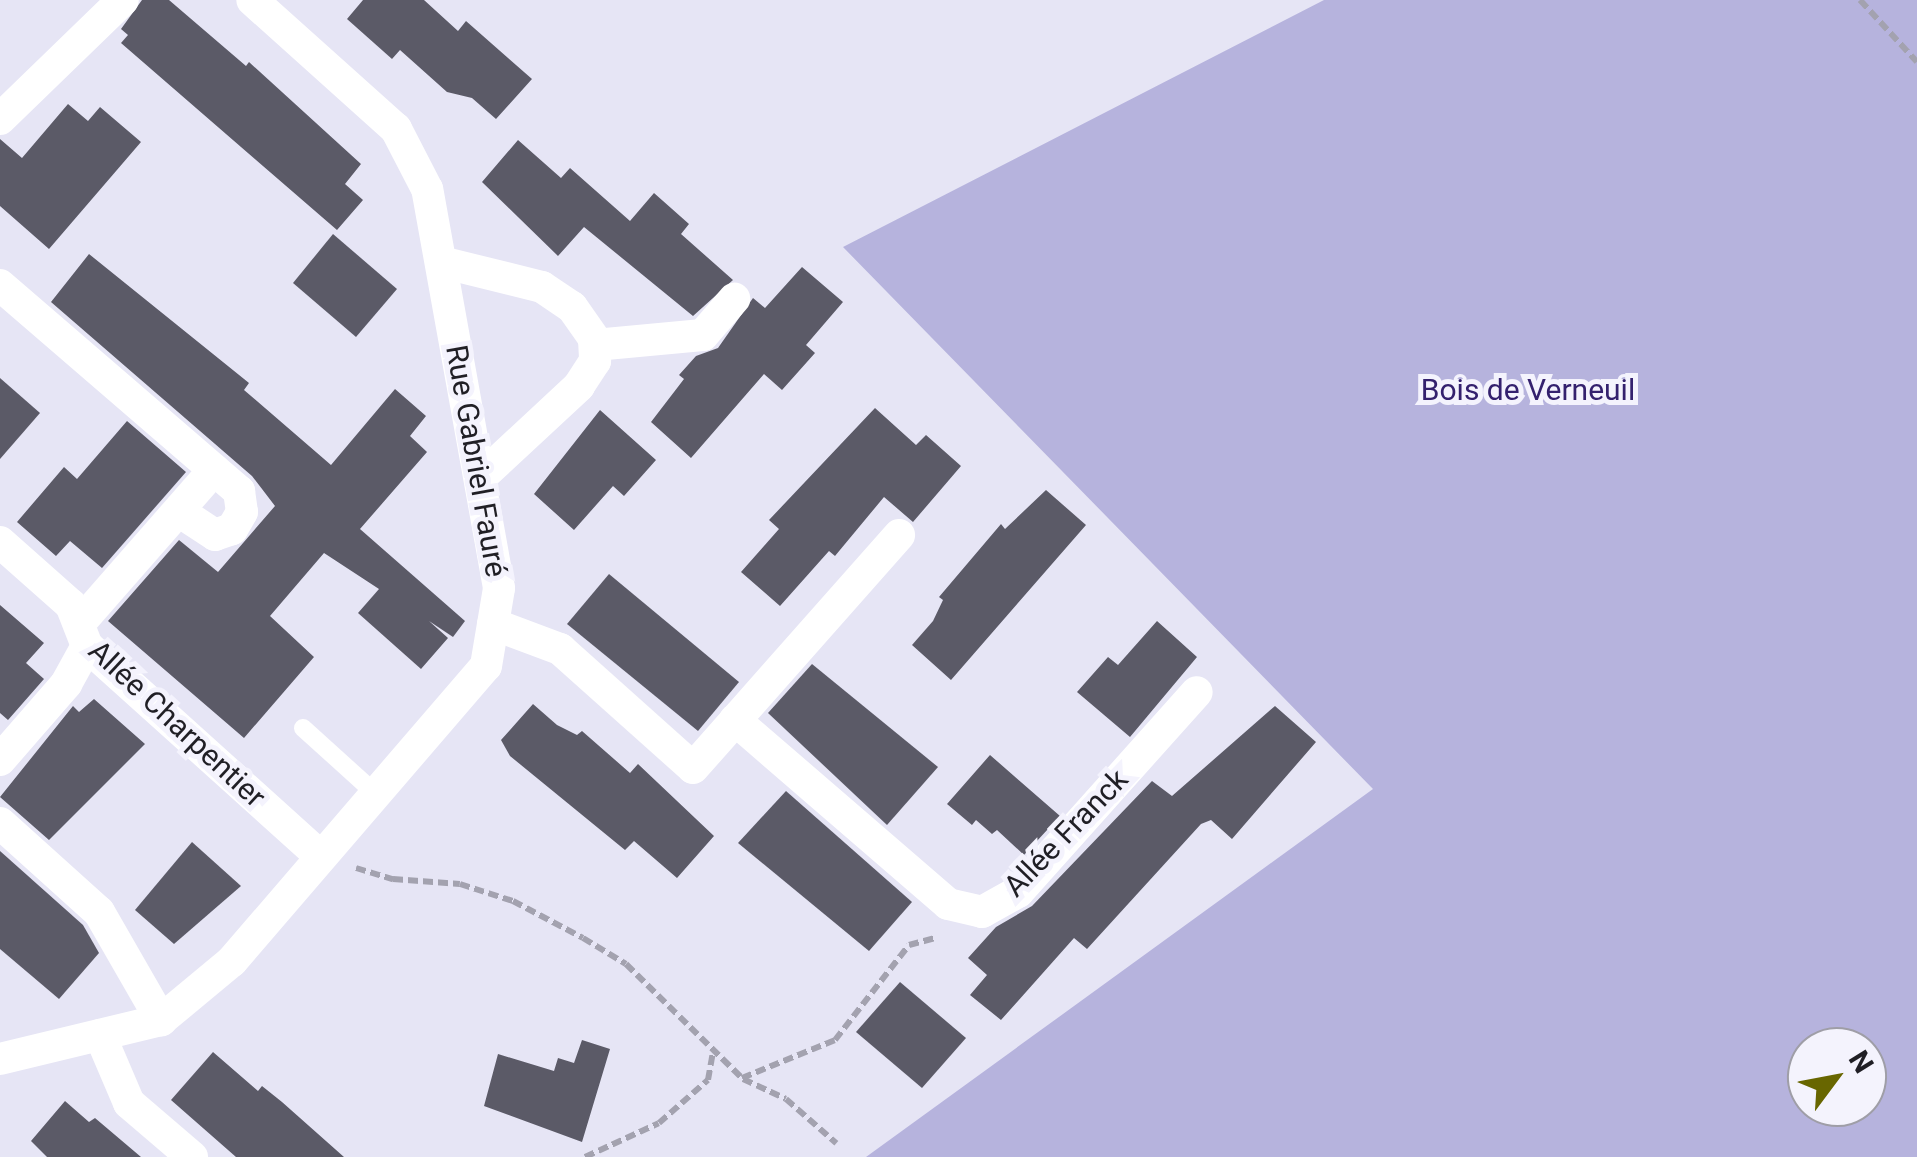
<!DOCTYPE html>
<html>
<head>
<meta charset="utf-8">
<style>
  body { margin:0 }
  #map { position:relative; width:1917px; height:1157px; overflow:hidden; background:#e6e5f5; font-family:Roboto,sans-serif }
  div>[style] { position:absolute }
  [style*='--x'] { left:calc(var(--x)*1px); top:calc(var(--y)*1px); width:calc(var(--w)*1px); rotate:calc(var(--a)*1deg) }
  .green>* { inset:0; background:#b6b3dd }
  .building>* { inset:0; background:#5b5a67 }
  .path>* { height:6px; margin-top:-3px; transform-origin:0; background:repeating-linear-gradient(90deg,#a3a2af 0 10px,transparent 0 15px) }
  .service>* { height:18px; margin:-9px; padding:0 9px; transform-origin:9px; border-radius:9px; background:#fff }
  .minor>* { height:32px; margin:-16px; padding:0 16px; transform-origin:16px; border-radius:16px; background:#fff }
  span { translate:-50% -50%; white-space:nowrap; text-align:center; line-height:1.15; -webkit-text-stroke:10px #f4f3fd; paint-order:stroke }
  .park-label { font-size:30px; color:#34216e }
  .street-label { font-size:30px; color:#201f25 }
  .north { position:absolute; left:1787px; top:1027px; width:100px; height:100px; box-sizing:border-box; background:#f4f3fd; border:2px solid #9f9ea7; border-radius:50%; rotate:58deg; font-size:28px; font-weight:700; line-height:40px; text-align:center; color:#201f25 }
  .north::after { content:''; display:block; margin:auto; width:35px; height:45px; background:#686600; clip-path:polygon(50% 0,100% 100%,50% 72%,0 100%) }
</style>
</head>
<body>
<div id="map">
  <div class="green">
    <div style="clip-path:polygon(evenodd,1324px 0,1917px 0,1917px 1157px,866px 1157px,1373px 789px,843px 247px,1324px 0,1807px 1047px,1867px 1047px,1867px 1107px,1807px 1107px,1807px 1047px)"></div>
  </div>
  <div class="building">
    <div style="clip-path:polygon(142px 0,169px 0,246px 66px,249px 62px,361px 164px,345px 184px,363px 200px,337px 230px,121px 43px,128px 35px,121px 29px)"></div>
    <div style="clip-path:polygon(363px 0,424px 0,458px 31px,466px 21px,532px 79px,496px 119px,472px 98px,447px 92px,400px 50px,392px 59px,347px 19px)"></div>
    <div style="clip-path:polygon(68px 104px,88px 121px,100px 107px,141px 142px,49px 249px,0 206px,0 139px,22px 158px)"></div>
    <div style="clip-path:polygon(518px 140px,561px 178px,570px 168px,630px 221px,654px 193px,689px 224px,681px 234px,733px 280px,693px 316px,584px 227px,558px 256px,482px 182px)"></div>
    <div style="clip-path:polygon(333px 234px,397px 289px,356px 337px,293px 283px)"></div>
    <div style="clip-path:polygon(89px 254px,249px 383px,244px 390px,331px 465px,395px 389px,426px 416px,410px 436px,427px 452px,360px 529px,465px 621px,453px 637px,429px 621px,448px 638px,421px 669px,358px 613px,379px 589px,324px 553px,270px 616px,314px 657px,244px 738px,108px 621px,179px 540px,218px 572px,275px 506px,252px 476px,51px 302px)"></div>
    <div style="clip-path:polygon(802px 267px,843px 302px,806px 345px,815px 353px,782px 390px,764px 374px,691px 458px,651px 422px,684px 379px,679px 375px,696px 356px,718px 348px,753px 298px,765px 308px)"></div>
    <div style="clip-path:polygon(0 378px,40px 413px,0 459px)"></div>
    <div style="clip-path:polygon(875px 408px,916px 445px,926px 435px,961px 466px,913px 522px,884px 497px,835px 556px,829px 551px,780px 606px,741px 572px,779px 529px,769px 520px)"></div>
    <div style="clip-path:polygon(600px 410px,656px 460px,624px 496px,613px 486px,574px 530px,534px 494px)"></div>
    <div style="clip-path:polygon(127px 421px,186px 472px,102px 568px,70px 541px,56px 556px,17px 522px,64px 467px,77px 479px)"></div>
    <div style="clip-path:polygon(1046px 490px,1086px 525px,951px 680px,912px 645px,933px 621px,943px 600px,939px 597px,1001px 524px,1005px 529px)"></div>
    <div style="clip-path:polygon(609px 574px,739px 682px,698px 731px,567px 624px)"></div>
    <div style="clip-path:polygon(0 605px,44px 643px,26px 663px,44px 679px,8px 720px,0 713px)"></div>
    <div style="clip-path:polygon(1157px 621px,1197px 657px,1130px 737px,1077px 692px,1108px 657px,1118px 665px)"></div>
    <div style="clip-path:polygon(812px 664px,938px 767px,887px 825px,768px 713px)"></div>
    <div style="clip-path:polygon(94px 699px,145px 744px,49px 840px,0 797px,73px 706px,79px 712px)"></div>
    <div style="clip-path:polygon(533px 704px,557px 725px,577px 735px,582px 731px,630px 773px,638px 764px,714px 836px,677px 878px,634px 841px,625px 850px,510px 756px,501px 740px)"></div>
    <div style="clip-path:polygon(1275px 706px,1316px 742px,1232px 839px,1211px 820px,1201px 824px,1087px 949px,1074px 938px,1001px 1020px,970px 995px,987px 975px,968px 958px,996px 927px,1032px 906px,1152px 781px,1172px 796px)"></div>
    <div style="clip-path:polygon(990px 755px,1060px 816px,1024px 855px,997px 830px,992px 834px,976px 820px,972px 825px,947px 804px)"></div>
    <div style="clip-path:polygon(786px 791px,912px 902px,869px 951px,738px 843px)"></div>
    <div style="clip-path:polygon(192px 842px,241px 886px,174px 944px,135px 910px)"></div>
    <div style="clip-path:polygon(0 851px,83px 925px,99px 953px,59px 999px,0 949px)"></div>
    <div style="clip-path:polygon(900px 982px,966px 1038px,922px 1088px,856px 1032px)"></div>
    <div style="clip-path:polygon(582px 1040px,610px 1049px,582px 1142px,484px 1106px,498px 1054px,554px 1071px,558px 1058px,574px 1063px)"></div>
    <div style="clip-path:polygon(213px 1052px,258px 1091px,262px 1086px,282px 1102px,344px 1157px,236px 1157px,171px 1100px)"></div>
    <div style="clip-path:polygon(65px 1101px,89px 1122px,95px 1118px,141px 1157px,47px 1157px,31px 1141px)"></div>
  </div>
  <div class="path">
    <div style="--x:1860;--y:0;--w:84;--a:47.4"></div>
    <div style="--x:356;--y:868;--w:39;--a:17"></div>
    <div style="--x:393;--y:879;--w:67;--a:4.3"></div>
    <div style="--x:460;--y:884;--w:56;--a:17.8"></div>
    <div style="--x:513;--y:901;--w:79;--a:27.9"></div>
    <div style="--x:583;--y:938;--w:50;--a:31.2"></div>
    <div style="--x:626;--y:964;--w:163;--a:44.5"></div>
    <div style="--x:742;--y:1078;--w:100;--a:-22.2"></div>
    <div style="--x:835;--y:1040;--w:120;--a:-52.1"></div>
    <div style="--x:909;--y:945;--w:28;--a:-15"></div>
    <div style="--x:743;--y:1079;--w:47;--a:24.9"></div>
    <div style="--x:786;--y:1099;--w:67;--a:41.3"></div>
    <div style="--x:585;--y:1157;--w:81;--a:-24.7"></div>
    <div style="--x:659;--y:1123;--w:65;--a:-41.3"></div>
    <div style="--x:708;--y:1080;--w:28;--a:-80"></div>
  </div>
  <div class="service">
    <div style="--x:303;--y:728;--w:98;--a:42.1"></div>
  </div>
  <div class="minor">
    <div style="--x:0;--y:119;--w:171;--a:-44.1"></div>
    <div style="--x:441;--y:262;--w:104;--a:13.9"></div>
    <div style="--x:542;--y:287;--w:36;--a:34"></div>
    <div style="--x:572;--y:307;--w:39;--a:55"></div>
    <div style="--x:594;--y:339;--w:22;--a:87"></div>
    <div style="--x:595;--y:361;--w:30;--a:123"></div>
    <div style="--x:579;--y:386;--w:135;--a:137.1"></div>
    <div style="--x:0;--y:285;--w:316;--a:40.8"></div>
    <div style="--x:239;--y:491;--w:21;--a:82"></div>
    <div style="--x:242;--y:512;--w:20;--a:120"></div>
    <div style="--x:232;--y:529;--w:18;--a:161"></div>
    <div style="--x:215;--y:535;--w:42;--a:-146.7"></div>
    <div style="--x:595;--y:345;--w:108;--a:-5.3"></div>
    <div style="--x:703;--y:335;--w:48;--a:-49.3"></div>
    <div style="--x:0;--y:542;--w:95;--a:41.6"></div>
    <div style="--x:71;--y:605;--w:44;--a:68.7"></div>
    <div style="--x:87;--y:646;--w:315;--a:42"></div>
    <div style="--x:79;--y:624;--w:205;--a:-48.8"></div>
    <div style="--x:493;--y:624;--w:72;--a:20.5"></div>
    <div style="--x:560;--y:649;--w:178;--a:41.8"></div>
    <div style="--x:693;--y:768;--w:311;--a:-48.5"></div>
    <div style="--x:735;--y:720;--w:281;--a:40.8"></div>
    <div style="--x:948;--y:904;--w:35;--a:13"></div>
    <div style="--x:982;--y:912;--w:41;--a:-29.1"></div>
    <div style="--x:1018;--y:892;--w:268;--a:-48.2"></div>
    <div style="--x:0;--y:760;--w:101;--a:-49"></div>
    <div style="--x:66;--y:684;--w:43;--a:-61.1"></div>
    <div style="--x:0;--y:823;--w:133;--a:42"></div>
    <div style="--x:99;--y:912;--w:125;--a:60.1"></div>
    <div style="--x:100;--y:1035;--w:74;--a:66.9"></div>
    <div style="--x:129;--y:1103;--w:83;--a:40.6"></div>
    <div style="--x:0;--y:1059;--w:166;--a:-13.6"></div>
    <div style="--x:161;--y:1020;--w:92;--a:-39.7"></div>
    <div style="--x:232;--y:961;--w:389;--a:-49.3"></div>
    <div style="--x:486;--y:666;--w:79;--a:-80.5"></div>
    <div style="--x:499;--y:588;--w:405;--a:-100.2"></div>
    <div style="--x:427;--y:189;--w:68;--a:-117.3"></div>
    <div style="--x:396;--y:129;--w:193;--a:-138.1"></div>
  </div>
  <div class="park-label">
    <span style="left:1528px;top:390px">Bois de Verneuil</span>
  </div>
  <div class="street-label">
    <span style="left:476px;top:461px;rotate:80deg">Rue Gabriel Fauré</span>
    <span style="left:177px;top:724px;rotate:43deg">Allée Charpentier</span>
    <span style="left:1066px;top:833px;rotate:-46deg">Allée Franck</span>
  </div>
  <div class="north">N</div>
</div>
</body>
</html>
